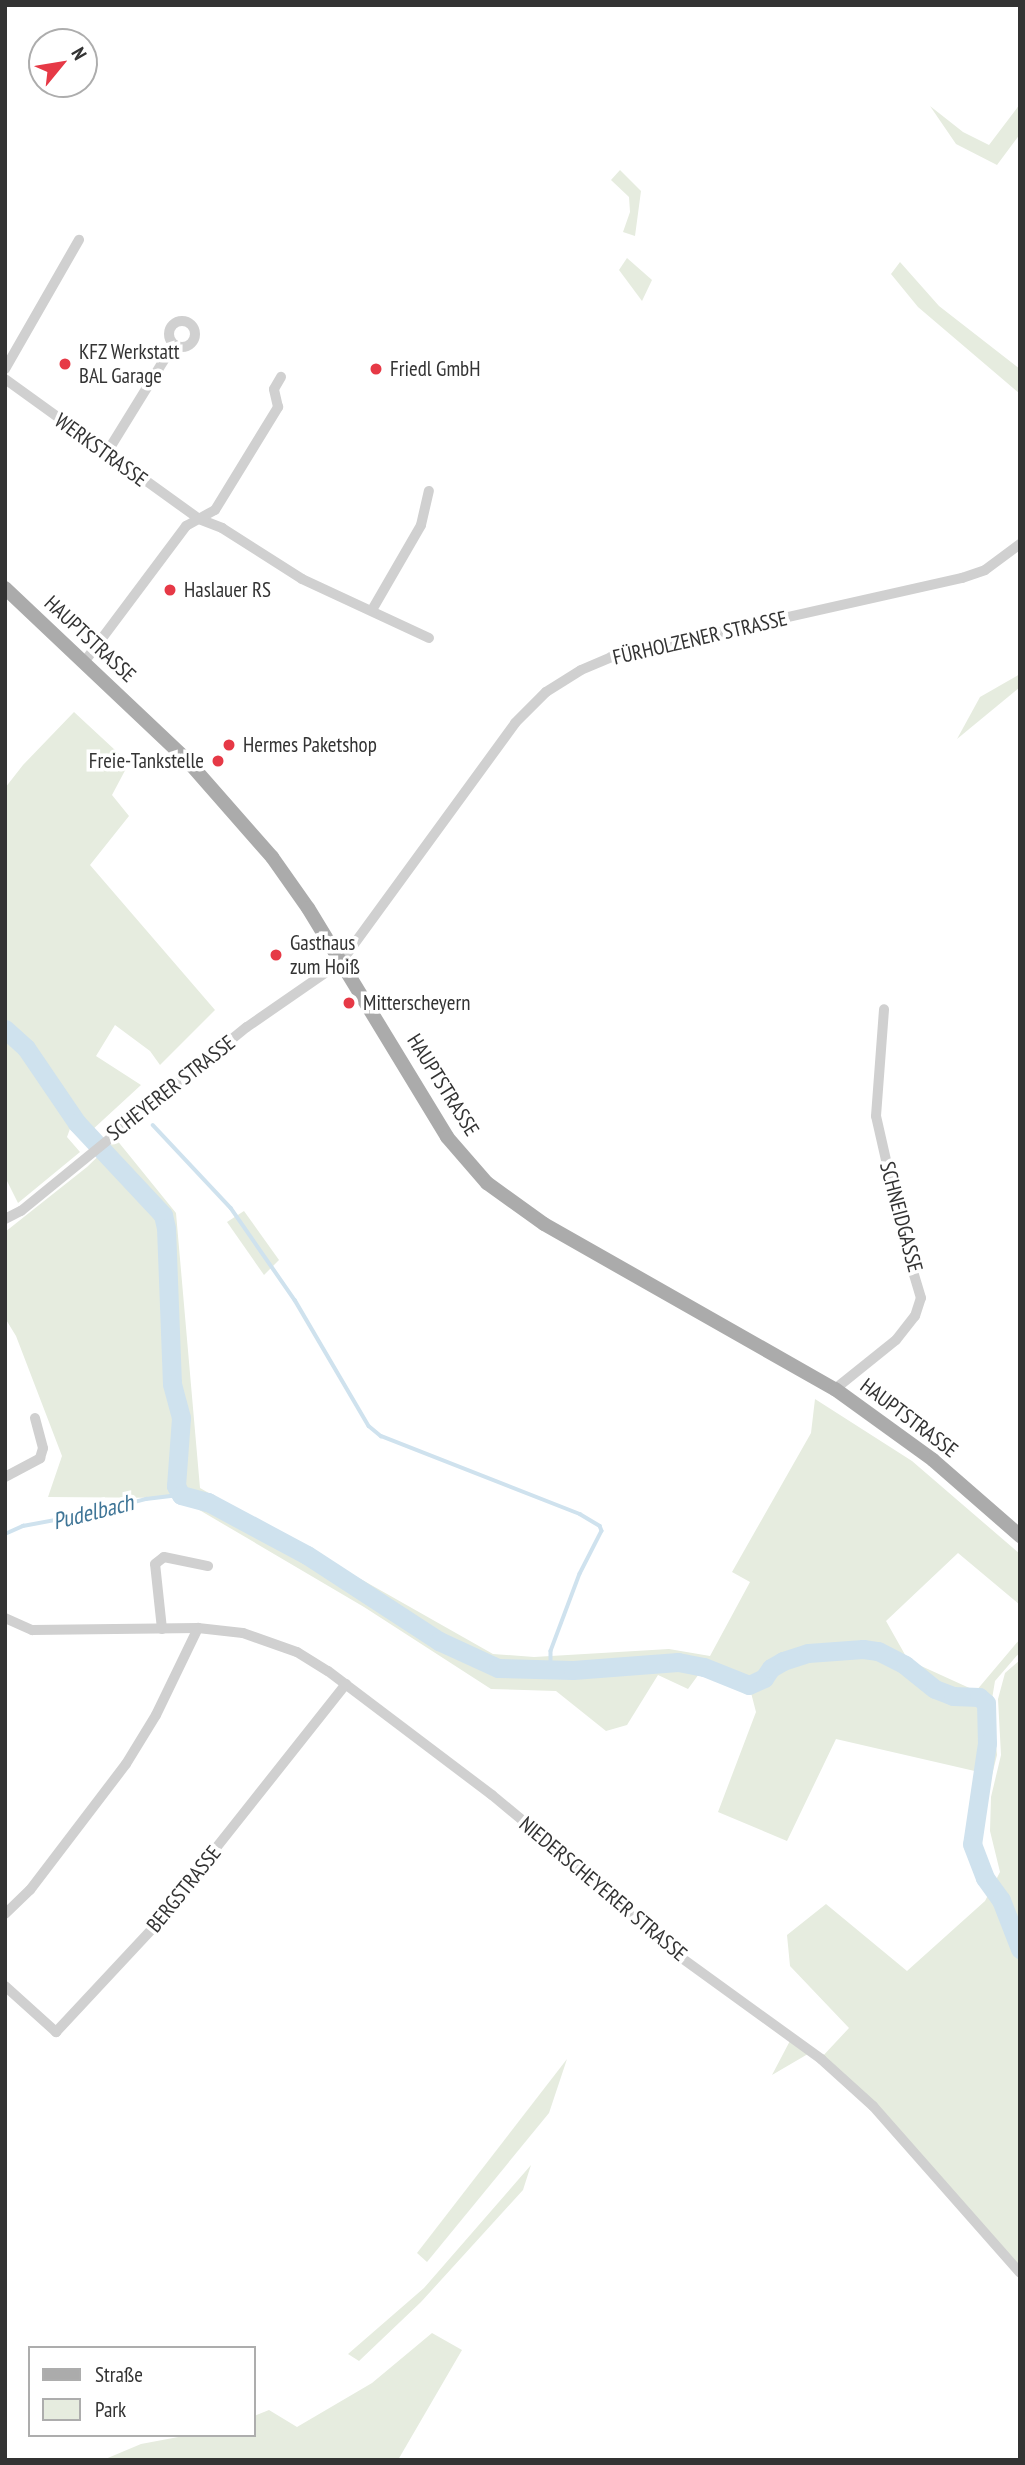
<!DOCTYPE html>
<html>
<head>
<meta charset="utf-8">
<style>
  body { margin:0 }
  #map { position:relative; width:1025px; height:2465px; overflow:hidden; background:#fff; font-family:"PT Sans Narrow",sans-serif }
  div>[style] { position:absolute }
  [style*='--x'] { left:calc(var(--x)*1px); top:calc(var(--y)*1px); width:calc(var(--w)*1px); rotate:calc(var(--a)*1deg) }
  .green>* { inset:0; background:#e6ecdf }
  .stream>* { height:3.5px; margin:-1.75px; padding:0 1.75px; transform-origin:1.75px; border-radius:1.75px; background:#cfe2ee }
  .river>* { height:19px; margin:-9.5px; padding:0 9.5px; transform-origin:9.5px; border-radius:9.5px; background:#cfe2ee }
  .minor>* { height:10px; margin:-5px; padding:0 5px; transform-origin:5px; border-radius:5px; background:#d0d0d0 }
  .minor>.ring { margin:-5px; padding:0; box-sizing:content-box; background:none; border:10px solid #d0d0d0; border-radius:50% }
  .major>* { height:14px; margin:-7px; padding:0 7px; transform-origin:7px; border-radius:7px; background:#ababab }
  .dots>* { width:19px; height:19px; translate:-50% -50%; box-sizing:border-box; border:4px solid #fff; border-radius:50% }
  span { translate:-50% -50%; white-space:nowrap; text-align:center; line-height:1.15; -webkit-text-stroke:7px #fff; paint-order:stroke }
  .poi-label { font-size:21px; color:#333 }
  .left { translate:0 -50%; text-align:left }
  .right { translate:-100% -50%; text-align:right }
  .street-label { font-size:21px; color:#333 }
  .water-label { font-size:23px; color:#3f7597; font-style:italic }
  .frame { position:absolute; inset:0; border:7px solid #333; pointer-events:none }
  .legend { position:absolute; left:28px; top:2346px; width:228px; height:91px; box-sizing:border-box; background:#fff; border:2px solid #adadad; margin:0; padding:9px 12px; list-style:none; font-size:21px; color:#333 }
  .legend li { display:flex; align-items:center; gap:14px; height:35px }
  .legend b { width:35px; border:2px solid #adadad }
  .north { position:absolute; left:28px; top:28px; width:70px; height:70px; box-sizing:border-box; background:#fff; border:2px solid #adadad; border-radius:50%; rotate:60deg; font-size:19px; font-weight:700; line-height:28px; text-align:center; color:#333 }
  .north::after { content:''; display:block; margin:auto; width:24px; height:32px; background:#e63946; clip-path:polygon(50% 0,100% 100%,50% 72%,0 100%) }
</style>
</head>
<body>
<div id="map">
  <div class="green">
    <div style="clip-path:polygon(1020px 104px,1020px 134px,997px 165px,956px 144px,930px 106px,963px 132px,989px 145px)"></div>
    <div style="clip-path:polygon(620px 170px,641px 191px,635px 236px,623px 232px,630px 212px,629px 197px,611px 180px)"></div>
    <div style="clip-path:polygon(627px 258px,652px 280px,642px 301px,619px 270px)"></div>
    <div style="clip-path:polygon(900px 262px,939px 306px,1020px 369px,1020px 394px,918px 307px,891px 274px)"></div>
    <div style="clip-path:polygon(1020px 674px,1020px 687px,957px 739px,980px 697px)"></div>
    <div style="clip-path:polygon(74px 712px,129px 763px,112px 795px,129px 816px,90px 865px,215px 1010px,160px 1065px,150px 1051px,115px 1025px,96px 1056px,141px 1085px,91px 1131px,36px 1051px,5px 1022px,5px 788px,23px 765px)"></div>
    <div style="clip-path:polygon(5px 1039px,21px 1052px,71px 1126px,67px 1137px,80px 1152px,18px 1203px,5px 1177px)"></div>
    <div style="clip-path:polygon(116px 1139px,176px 1213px,200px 1488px,493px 1654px,534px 1657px,669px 1649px,710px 1656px,750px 1582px,732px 1572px,811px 1433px,815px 1399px,912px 1461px,1020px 1554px,1020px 1605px,958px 1553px,886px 1621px,908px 1660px,976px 1691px,1020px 1639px,1020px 1652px,995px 1681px,992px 1699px,997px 1755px,992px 1775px,836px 1739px,787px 1841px,718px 1812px,756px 1712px,749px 1685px,704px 1667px,688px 1689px,658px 1675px,627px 1725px,606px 1731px,556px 1691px,491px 1689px,364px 1607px,179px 1498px,48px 1497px,62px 1456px,16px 1336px,5px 1318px,5px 1232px,87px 1167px)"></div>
    <div style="clip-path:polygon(244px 1211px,279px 1260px,264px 1275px,227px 1222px)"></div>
    <div style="clip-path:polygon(1020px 1660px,1020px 2273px,873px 2106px,813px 2051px,772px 2075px,792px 2037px,813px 2051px,821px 2058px,849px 2028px,790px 1966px,787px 1935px,826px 1904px,907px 1971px,985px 1901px,1000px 1872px,990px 1831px,991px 1797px,1001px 1755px,998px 1699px,1005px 1673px)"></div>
    <div style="clip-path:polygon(567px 2059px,549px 2113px,427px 2262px,417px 2253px)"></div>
    <div style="clip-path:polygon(531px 2165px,523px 2190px,421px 2302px,359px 2361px,348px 2354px,424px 2288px)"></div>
    <div style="clip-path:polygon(432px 2333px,462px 2350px,398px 2460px,103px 2460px,141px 2444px,189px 2435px,254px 2435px,254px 2416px,269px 2410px,297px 2427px,372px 2383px)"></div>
  </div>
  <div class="stream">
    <div style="--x:153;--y:1125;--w:114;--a:46.8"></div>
    <div style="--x:231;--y:1208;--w:112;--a:55.2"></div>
    <div style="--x:295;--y:1300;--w:146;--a:59.6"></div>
    <div style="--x:369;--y:1426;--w:16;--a:40"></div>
    <div style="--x:381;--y:1436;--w:214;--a:21.4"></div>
    <div style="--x:580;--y:1514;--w:23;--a:31"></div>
    <div style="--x:600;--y:1526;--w:5;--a:68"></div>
    <div style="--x:602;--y:1531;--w:48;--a:117.1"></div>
    <div style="--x:580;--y:1574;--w:82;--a:110.6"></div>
    <div style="--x:551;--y:1651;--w:19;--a:90"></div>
    <div style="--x:5;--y:1534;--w:20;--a:-24"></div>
    <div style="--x:23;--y:1526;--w:66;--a:-10.5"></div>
    <div style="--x:88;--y:1514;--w:60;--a:-14.5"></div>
    <div style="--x:146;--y:1499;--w:35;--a:-7"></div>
  </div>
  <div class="river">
    <div style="--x:5;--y:1029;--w:28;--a:42"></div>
    <div style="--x:26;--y:1048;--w:91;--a:55.8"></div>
    <div style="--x:77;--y:1123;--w:126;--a:46.9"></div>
    <div style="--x:163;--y:1215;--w:13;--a:77"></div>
    <div style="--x:166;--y:1228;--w:156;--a:87.8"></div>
    <div style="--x:172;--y:1384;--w:35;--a:75"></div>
    <div style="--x:181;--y:1418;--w:68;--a:94.2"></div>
    <div style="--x:176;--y:1486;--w:10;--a:61"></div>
    <div style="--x:181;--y:1495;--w:28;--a:15"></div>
    <div style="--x:208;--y:1502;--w:112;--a:28.2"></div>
    <div style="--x:307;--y:1555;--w:158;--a:33.1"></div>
    <div style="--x:439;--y:1641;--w:65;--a:24.6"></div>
    <div style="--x:498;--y:1668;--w:75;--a:1.5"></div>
    <div style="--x:573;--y:1670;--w:105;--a:-4.4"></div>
    <div style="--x:678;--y:1662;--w:26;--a:11"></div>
    <div style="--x:704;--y:1667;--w:48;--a:21.8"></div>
    <div style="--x:749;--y:1685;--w:17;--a:-25"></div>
    <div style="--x:764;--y:1678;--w:12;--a:-55"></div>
    <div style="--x:771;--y:1668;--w:14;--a:-30"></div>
    <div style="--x:783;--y:1661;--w:26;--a:-18"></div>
    <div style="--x:808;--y:1653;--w:55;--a:-4.2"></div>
    <div style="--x:863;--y:1649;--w:15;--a:8"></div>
    <div style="--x:878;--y:1651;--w:30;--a:27"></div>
    <div style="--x:905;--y:1665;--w:38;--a:39"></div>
    <div style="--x:935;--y:1689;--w:19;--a:21"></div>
    <div style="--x:953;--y:1696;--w:26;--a:2"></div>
    <div style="--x:979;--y:1697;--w:9;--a:41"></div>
    <div style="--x:986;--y:1703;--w:40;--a:88.6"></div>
    <div style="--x:987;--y:1743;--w:102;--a:98.4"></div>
    <div style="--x:972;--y:1844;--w:36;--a:69"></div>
    <div style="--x:985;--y:1878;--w:27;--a:54"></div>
    <div style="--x:1001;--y:1900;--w:53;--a:68.8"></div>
  </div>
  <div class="minor">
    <div class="ring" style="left:169px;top:321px;width:16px;height:16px"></div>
    <div style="--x:5;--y:369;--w:149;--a:-60.2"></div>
    <div style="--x:5;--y:379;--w:239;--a:35.8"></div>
    <div style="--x:199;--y:519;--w:25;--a:21"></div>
    <div style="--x:222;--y:528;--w:95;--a:32.5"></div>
    <div style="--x:302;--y:579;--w:140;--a:24.9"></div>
    <div style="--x:106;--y:454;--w:129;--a:-58.3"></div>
    <div style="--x:372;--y:610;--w:98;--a:-60"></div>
    <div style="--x:421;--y:525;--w:35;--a:-77"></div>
    <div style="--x:85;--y:661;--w:169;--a:-53.2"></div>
    <div style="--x:186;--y:526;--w:33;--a:-29"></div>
    <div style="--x:215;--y:510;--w:121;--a:-58.5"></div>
    <div style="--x:278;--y:407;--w:18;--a:-103"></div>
    <div style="--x:274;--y:389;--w:14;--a:-60"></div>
    <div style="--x:5;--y:1219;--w:18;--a:-27"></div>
    <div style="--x:21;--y:1211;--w:291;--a:-39.2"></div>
    <div style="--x:247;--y:1027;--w:114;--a:-34.7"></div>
    <div style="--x:341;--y:962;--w:296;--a:-53.9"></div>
    <div style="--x:515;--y:723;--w:44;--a:-45"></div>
    <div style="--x:546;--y:692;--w:41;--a:-32.2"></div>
    <div style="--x:581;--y:670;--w:33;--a:-23"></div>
    <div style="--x:611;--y:657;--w:360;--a:-12.7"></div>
    <div style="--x:962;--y:578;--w:24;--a:-19"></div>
    <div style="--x:985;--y:570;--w:44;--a:-36.6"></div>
    <div style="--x:835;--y:1389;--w:78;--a:-38.8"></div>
    <div style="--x:896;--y:1340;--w:31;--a:-52"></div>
    <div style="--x:915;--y:1316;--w:19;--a:-72"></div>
    <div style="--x:921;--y:1298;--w:52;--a:-106.7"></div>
    <div style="--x:906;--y:1248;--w:135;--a:-102.8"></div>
    <div style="--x:876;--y:1116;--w:107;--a:-85.7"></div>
    <div style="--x:5;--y:1477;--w:40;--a:-28"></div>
    <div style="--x:40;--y:1458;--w:10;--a:-73"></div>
    <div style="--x:43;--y:1448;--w:31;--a:-105"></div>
    <div style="--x:5;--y:1618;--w:30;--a:24"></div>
    <div style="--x:32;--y:1630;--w:166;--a:-0.7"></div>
    <div style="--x:198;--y:1628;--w:45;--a:6.3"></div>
    <div style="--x:243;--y:1633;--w:57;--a:19.4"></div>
    <div style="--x:297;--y:1652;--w:36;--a:32"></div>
    <div style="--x:328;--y:1671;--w:206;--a:37.1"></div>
    <div style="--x:492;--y:1795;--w:99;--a:39.7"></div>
    <div style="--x:568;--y:1858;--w:126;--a:42.4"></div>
    <div style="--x:661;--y:1943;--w:198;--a:35.9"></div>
    <div style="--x:821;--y:2059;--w:70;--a:42.1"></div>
    <div style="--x:873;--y:2106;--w:222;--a:48.6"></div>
    <div style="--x:162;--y:1629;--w:65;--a:-96.1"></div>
    <div style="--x:155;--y:1564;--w:11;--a:-38"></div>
    <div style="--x:164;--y:1557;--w:45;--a:11.6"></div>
    <div style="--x:5;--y:1914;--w:35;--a:-44"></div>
    <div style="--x:30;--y:1890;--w:158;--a:-52.7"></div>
    <div style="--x:126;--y:1764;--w:57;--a:-58.5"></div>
    <div style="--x:156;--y:1715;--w:97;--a:-64.2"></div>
    <div style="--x:5;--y:1986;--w:69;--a:42"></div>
    <div style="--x:56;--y:2032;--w:139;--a:-47"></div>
    <div style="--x:151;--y:1930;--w:314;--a:-51.6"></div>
  </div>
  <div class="major">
    <div style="--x:5;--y:588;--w:248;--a:43.4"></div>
    <div style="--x:185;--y:758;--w:132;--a:48.7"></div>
    <div style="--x:272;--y:857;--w:62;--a:54.8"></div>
    <div style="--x:308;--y:908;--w:268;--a:58.7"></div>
    <div style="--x:447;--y:1137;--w:61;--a:49"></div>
    <div style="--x:487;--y:1183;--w:70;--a:35.7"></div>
    <div style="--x:544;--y:1224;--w:335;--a:29.6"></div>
    <div style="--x:835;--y:1389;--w:121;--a:35.9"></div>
    <div style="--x:933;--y:1460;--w:116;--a:41.1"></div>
  </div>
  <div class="dots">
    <div style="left:65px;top:364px;background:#e63946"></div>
    <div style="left:376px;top:369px;background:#e63946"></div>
    <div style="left:170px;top:590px;background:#e63946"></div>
    <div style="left:229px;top:745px;background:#e63946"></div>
    <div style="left:218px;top:761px;background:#e63946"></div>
    <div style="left:276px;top:955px;background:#e63946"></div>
    <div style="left:349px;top:1003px;background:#e63946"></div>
  </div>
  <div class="poi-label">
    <span class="left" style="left:79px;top:364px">KFZ Werkstatt<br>BAL Garage</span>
    <span class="left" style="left:390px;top:369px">Friedl GmbH</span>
    <span class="left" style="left:184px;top:590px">Haslauer RS</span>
    <span class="left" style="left:243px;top:745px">Hermes Paketshop</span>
    <span class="right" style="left:204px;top:761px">Freie-Tankstelle</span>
    <span class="left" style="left:290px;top:955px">Gasthaus<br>zum Hoiß</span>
    <span class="left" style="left:363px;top:1003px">Mitterscheyern</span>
  </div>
  <div class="street-label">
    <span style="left:101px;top:450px;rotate:36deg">WERKSTRASSE</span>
    <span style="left:700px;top:638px;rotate:-13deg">FÜRHOLZENER STRASSE</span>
    <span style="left:90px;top:639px;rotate:43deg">HAUPTSTRASSE</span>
    <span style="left:443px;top:1085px;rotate:58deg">HAUPTSTRASSE</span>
    <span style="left:171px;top:1088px;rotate:-38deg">SCHEYERER STRASSE</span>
    <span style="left:901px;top:1217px;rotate:75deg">SCHNEIDGASSE</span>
    <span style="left:909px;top:1418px;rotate:37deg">HAUPTSTRASSE</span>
    <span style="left:184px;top:1889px;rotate:-51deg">BERGSTRASSE</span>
    <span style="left:603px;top:1889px;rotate:40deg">NIEDERSCHEYERER STRASSE</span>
  </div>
  <div class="water-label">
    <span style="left:93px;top:1512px;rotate:-14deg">Pudelbach</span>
  </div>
  <div class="frame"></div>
  <ul class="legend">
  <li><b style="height:9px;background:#ababab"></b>Straße</li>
  <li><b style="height:19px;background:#e6ecdf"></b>Park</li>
  </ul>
  <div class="north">N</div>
</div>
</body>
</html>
